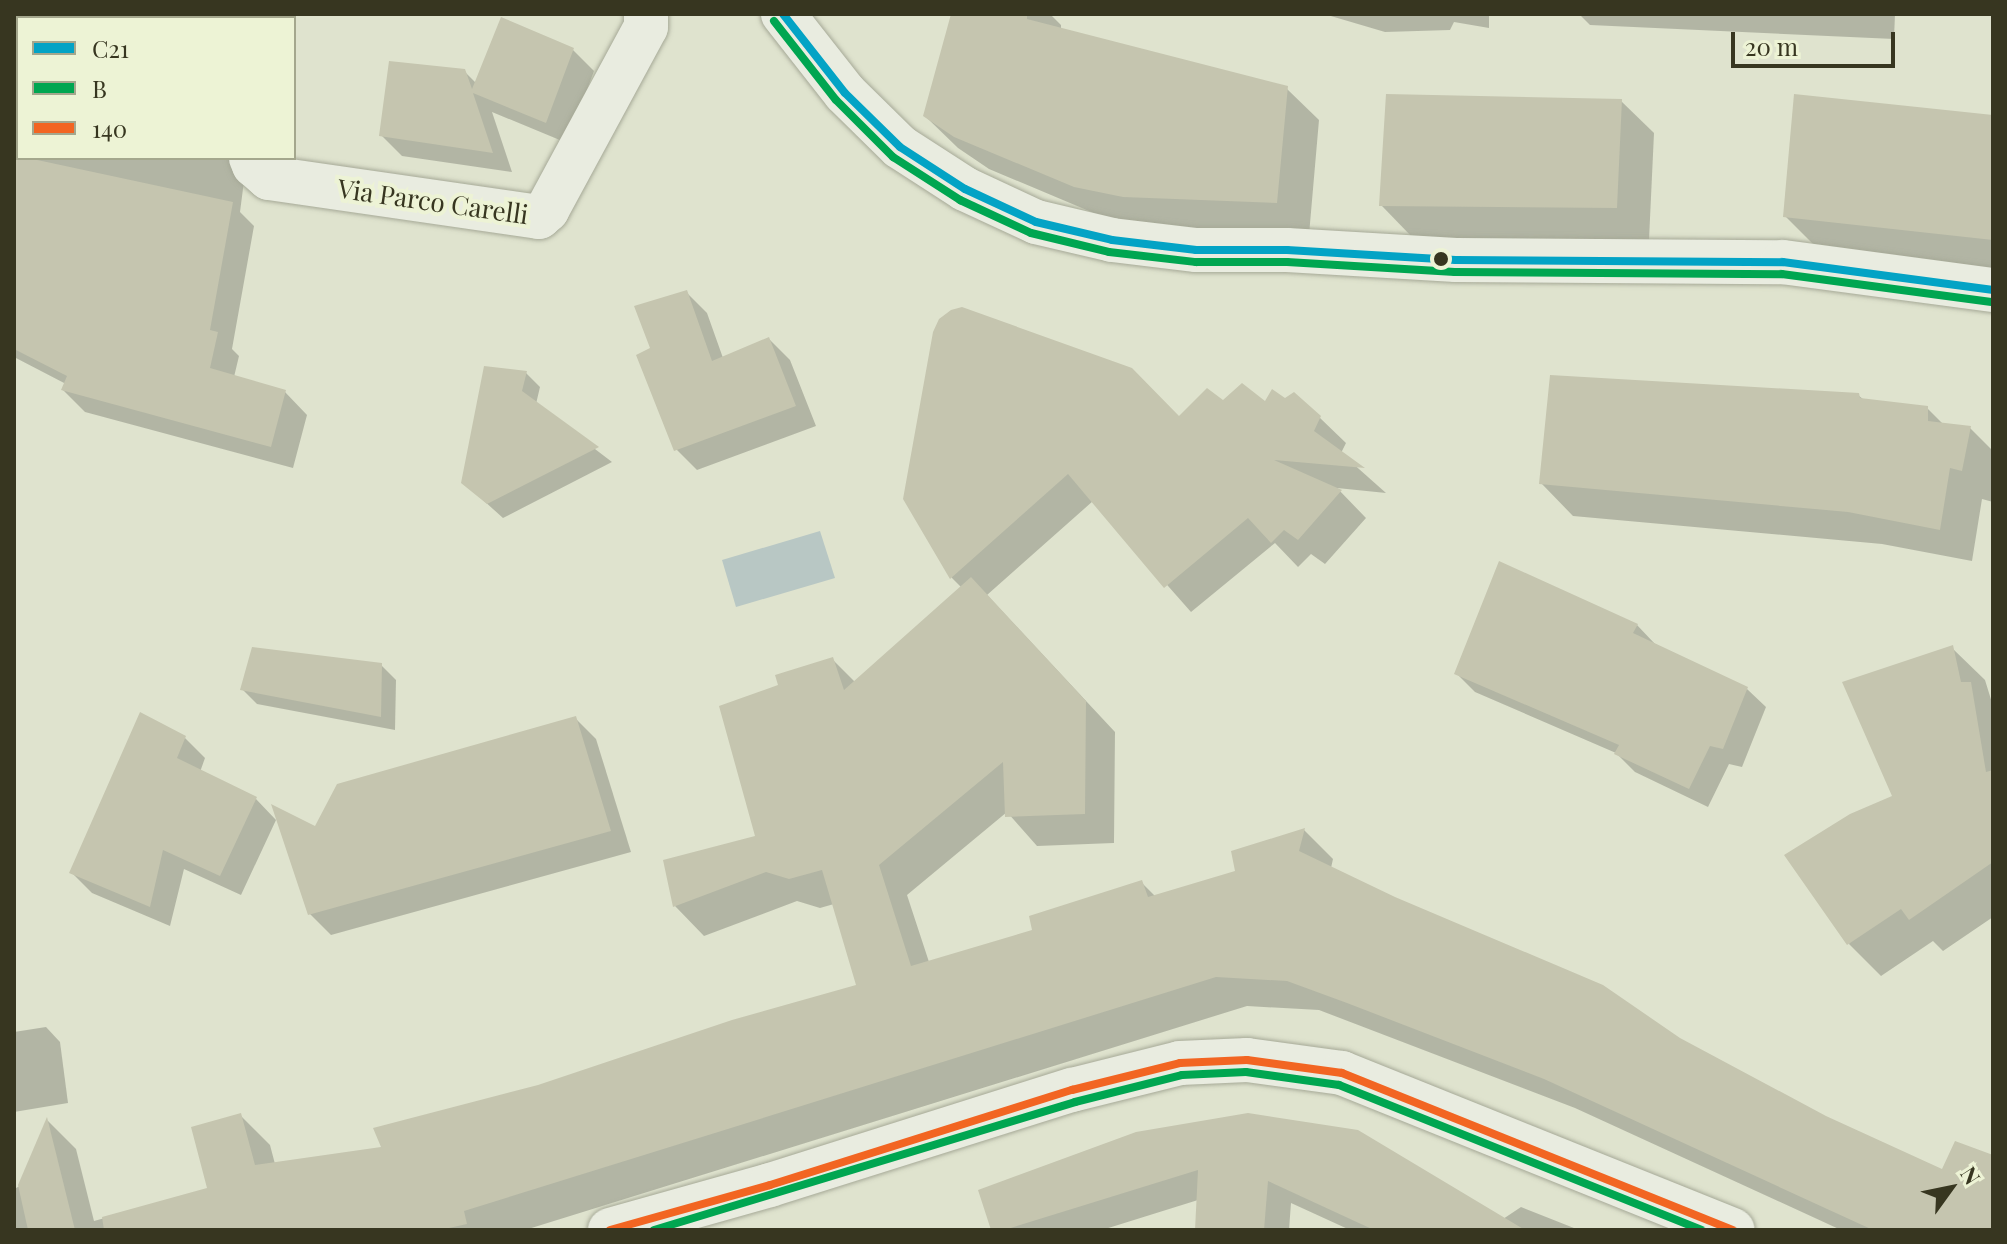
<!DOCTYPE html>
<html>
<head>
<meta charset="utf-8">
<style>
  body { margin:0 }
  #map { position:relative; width:2007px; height:1244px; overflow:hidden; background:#dfe3ce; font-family:"Playfair Display",serif }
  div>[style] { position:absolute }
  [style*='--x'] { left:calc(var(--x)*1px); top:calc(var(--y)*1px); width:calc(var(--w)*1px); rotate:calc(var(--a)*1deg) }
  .water>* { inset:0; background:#b8c7c4 }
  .shadow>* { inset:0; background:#0003 }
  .building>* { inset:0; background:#c5c5af }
  .roads { filter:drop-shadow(0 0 2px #a6a997) drop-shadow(0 0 2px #a6a997) }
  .street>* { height:44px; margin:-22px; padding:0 22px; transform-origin:22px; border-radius:22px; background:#e9ece0 }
  .secondary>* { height:44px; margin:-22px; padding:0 22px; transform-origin:22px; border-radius:22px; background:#e9ece0 }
  .bus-1>* { height:8px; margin:-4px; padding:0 4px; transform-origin:4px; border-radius:4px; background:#03a3c5 }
  .bus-2>* { height:8px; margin:-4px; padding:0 4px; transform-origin:4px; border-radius:4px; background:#00a651 }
  .bus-3>* { height:8px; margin:-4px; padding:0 4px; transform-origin:4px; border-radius:4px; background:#f26522 }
  .dots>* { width:22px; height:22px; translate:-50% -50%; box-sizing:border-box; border:4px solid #edf3d5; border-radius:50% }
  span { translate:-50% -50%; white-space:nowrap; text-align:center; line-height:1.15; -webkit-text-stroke:8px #edf3d5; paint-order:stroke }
  .street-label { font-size:26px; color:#373620 }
  .frame { position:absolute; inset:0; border:16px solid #373620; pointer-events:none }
  .legend { position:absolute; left:16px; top:16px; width:280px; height:144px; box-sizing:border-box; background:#edf3d5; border:2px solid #a4a78d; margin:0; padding:10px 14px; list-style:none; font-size:24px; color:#373620 }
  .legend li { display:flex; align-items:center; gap:16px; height:40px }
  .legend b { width:40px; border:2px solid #a4a78d }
  .north { position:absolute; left:1911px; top:1148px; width:80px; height:80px; -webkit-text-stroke:6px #edf3d5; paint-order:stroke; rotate:57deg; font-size:22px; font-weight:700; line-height:32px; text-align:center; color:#373620 }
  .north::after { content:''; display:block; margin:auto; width:28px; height:36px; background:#373620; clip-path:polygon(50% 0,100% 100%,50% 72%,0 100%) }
  .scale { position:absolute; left:1731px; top:32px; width:164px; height:36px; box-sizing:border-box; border:4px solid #373620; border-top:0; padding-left:10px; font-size:24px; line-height:28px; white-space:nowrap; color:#373620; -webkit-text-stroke:6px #edf3d5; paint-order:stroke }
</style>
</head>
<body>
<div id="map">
  <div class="water">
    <div style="clip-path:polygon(820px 531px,835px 578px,736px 607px,722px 560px)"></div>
  </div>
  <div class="shadow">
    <div style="clip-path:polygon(14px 14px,87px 14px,80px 18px,18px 18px,18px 105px,14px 110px)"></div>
    <div style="clip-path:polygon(101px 14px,249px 14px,247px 18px,101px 18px)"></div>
    <div style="clip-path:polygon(953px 14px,1050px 14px,1061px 25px,1061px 30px,1286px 88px,1319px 120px,1309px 235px,1157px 228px,1108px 219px,989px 169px,958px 148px,925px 116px)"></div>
    <div style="clip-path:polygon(1324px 14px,1489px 14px,1489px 28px,1454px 22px,1450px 30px,1385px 32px)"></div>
    <div style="clip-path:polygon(1579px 14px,1895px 14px,1894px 39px,1590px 25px)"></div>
    <div style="clip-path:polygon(573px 50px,594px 71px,567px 143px,492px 112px,512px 172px,402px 156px,381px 135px,464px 71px,476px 83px)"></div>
    <div style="clip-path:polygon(1621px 101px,1654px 133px,1649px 240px,1413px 238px,1381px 205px)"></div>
    <div style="clip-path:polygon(1993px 117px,1993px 268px,1818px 249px,1785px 216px)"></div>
    <div style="clip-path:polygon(14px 125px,18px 125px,18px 158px,247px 158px,240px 212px,254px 226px,232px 349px,239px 356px,234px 377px,285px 392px,307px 415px,293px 468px,85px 412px,63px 390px,66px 384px,14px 357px)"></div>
    <div style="clip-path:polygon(686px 292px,707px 313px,723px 358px,769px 339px,790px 360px,816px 426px,697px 470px,676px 449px,653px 350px)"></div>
    <div style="clip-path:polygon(526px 373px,540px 387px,536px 404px,612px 462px,503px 518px,463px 482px)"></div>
    <div style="clip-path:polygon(1858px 395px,1864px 400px,1927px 408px,1944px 425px,1970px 428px,1993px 451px,1993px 502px,1982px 499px,1972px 561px,1882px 544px,1573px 516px,1541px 483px)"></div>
    <div style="clip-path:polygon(1223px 403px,1266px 403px,1319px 417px,1346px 443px,1341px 453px,1386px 493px,1337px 488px,1366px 518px,1325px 564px,1311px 554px,1298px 567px,1275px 543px,1191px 612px,1093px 501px,987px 595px,1115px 732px,1114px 843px,1037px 846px,1007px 812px,907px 895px,929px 962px,1034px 931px,1141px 882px,1156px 897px,1238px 872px,1304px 830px,1333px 859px,1331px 868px,1679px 1040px,1826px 1118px,1943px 1172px,1993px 1157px,1993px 1230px,1841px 1230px,1575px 1108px,1319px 1010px,1247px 1006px,525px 1230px,14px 1230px,14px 1189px,20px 1186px,48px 1121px,76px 1149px,94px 1221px,209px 1189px,241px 1116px,270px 1145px,275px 1164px,384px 1148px,538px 1086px,859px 986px,834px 904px,820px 908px,797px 901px,704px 936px,675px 906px,758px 837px,780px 686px,832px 659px,855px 682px,962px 588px,952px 578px,905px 498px)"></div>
    <div style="clip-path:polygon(1637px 625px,1655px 644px,1747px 689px,1766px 707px,1742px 767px,1729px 764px,1708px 807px,1635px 772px,1616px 753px,1475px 692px,1456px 673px)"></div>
    <div style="clip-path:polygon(1952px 648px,1985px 680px,1993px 706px,1993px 917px,1943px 951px,1933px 941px,1881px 976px,1849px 944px,1895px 797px)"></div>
    <div style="clip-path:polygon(381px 665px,396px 680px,395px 730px,257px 704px,243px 690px)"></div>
    <div style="clip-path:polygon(575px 718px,596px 739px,631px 852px,331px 935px,310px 914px,316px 828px)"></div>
    <div style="clip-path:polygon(184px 737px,205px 758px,200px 772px,256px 799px,276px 820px,241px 895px,184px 869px,170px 926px,92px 893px,71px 872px)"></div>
    <div style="clip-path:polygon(46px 1027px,60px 1042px,68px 1103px,14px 1112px,14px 1032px)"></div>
    <div style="clip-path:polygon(1137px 1134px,1503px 1219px,1521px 1207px,1579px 1230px,1350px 1230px,1291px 1203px,1289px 1230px,1197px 1230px,1198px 1200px,1102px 1230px,993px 1230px)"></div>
  </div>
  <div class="building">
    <div style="clip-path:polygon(951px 14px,1027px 14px,1027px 19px,1288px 86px,1277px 203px,1123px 197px,1074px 187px,954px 137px,923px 116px)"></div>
    <div style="clip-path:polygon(501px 17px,574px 48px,546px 123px,473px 93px,493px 153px,379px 136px,389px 61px,465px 69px,472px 89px)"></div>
    <div style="clip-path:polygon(1386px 94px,1622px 99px,1617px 208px,1379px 206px)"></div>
    <div style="clip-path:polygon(1794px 94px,1993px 115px,1993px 240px,1783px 217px)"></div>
    <div style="clip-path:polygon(14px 155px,233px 202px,210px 330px,218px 332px,210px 368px,286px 390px,271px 447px,61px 390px,67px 376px,14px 349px)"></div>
    <div style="clip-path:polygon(687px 290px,712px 361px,769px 337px,796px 406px,674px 451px,636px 355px,650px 348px,634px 306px)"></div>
    <div style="clip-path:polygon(962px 307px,1132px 368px,1179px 416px,1207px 388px,1223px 400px,1242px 383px,1265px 401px,1272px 389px,1285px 398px,1294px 392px,1321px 416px,1314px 431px,1365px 468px,1274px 460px,1342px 490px,1298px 540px,1284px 530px,1271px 543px,1248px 518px,1164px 588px,1068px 474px,950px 579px,903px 499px,933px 332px,939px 319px,951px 310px)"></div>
    <div style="clip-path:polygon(484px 366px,527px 371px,522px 391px,599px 447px,487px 504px,461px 483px)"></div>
    <div style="clip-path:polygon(1550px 375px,1859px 393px,1860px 398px,1928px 406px,1928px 421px,1971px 426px,1962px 471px,1950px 468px,1940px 530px,1848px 512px,1539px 484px)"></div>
    <div style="clip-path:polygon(1499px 561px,1638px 624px,1633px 633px,1748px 687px,1723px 749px,1710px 746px,1689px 789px,1614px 754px,1619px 745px,1454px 674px)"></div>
    <div style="clip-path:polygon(971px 577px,1086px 701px,1085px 814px,1005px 817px,1003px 762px,879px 865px,911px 966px,1032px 930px,1029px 916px,1142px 880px,1148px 897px,1235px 871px,1231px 851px,1305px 828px,1299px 851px,1395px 897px,1603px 985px,1680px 1038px,1826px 1116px,1942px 1169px,1955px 1141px,1993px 1155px,1993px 1230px,1873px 1230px,1544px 1079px,1347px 1003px,1287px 981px,1216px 977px,464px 1211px,467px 1224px,440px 1230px,104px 1230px,102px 1217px,207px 1188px,191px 1127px,241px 1113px,255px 1165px,381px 1147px,373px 1128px,538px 1085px,732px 1020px,856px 985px,822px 870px,789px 879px,766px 872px,673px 907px,663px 860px,755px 836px,719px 706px,778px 685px,775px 675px,833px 657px,844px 690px)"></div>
    <div style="clip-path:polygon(1953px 645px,1961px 682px,1971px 682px,1986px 772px,1993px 770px,1993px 862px,1909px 920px,1901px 909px,1847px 945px,1784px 855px,1850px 814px,1892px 796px,1842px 682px)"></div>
    <div style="clip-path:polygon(252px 647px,382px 663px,381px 717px,240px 690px)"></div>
    <div style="clip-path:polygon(140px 712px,186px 736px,177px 758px,257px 797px,220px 876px,163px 850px,150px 907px,69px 873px)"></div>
    <div style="clip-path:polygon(576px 716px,611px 831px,308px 915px,271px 804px,315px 826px,337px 784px)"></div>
    <div style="clip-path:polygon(1248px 1113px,1358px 1130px,1525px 1230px,1374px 1230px,1268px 1181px,1264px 1230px,1195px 1230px,1198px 1170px,1004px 1230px,991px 1230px,978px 1190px,1136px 1132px)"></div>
    <div style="clip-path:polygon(47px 1117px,75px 1230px,28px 1230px,18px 1185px)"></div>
  </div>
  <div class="roads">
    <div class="street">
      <div style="--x:263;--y:14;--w:4;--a:76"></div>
      <div style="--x:70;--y:18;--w:6;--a:-39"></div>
      <div style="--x:14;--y:99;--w:7;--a:-56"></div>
      <div style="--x:251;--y:158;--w:8;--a:67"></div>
      <div style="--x:254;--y:165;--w:20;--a:41"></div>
      <div style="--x:269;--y:178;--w:273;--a:8.2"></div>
      <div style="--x:539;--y:217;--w:11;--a:-41"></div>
      <div style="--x:547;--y:210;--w:208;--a:-61.6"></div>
      <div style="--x:646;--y:27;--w:13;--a:-90"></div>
    </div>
    <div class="secondary">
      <div style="--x:783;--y:14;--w:100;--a:51.9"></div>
      <div style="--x:845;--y:93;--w:77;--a:44.5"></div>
      <div style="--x:900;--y:147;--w:77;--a:32.9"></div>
      <div style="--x:965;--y:189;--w:78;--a:24.9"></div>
      <div style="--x:1036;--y:222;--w:78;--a:13.3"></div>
      <div style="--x:1112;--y:240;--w:85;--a:6.8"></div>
      <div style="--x:1196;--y:250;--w:91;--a:0"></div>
      <div style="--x:1287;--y:250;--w:169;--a:3.4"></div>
      <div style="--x:1456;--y:260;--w:327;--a:0.4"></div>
      <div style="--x:1783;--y:262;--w:212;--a:7.6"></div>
      <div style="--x:610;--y:1230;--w:166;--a:-15.7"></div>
      <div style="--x:770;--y:1185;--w:317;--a:-17.5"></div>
      <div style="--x:1072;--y:1090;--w:111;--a:-14"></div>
      <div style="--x:1180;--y:1063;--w:67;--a:-2.6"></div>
      <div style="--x:1247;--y:1060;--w:96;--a:7.8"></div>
      <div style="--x:1342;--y:1073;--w:421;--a:21.9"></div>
    </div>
  </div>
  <div class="bus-1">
    <div style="--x:783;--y:14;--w:100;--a:51.9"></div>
    <div style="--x:845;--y:93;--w:77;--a:44.5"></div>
    <div style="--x:900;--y:147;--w:77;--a:32.9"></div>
    <div style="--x:965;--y:189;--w:78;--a:24.9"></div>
    <div style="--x:1036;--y:222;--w:78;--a:13.3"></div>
    <div style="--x:1112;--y:240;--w:85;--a:6.8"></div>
    <div style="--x:1196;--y:250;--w:91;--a:0"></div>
    <div style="--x:1287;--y:250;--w:169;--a:3.4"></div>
    <div style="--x:1456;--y:260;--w:327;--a:0.4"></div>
    <div style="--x:1783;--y:262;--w:212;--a:7.6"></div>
  </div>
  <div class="bus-2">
    <div style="--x:774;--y:21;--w:100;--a:51.9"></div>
    <div style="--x:836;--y:100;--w:81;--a:45"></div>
    <div style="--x:893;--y:157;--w:80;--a:32.7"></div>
    <div style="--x:960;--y:200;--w:78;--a:24.9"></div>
    <div style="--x:1031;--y:233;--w:80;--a:13.7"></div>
    <div style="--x:1109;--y:252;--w:88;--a:6.6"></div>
    <div style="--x:1196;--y:262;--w:91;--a:0"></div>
    <div style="--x:1287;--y:262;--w:168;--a:3.4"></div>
    <div style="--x:1455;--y:272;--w:327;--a:0.4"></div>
    <div style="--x:1782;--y:274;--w:211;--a:7.6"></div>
    <div style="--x:654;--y:1230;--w:440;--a:-16.9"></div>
    <div style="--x:1075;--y:1102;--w:110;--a:-14.2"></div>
    <div style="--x:1182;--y:1075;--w:64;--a:-2.7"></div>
    <div style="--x:1246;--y:1072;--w:94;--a:8"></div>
    <div style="--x:1339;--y:1085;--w:390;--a:21.8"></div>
  </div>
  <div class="bus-3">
    <div style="--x:610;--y:1230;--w:166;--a:-15.7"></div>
    <div style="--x:770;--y:1185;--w:317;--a:-17.5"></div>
    <div style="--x:1072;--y:1090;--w:111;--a:-14"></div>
    <div style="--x:1180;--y:1063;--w:67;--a:-2.6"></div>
    <div style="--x:1247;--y:1060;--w:96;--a:7.8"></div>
    <div style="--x:1342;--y:1073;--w:421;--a:21.9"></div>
  </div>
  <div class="dots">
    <div style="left:1441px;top:259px;background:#373620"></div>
  </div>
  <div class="street-label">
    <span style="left:433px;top:201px;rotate:8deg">Via Parco Carelli</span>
  </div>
  <div class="frame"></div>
  <ul class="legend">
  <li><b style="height:10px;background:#03a3c5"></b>C21</li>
  <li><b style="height:10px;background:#00a651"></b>B</li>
  <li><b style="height:10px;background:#f26522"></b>140</li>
  </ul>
  <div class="north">N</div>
  <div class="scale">20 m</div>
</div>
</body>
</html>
